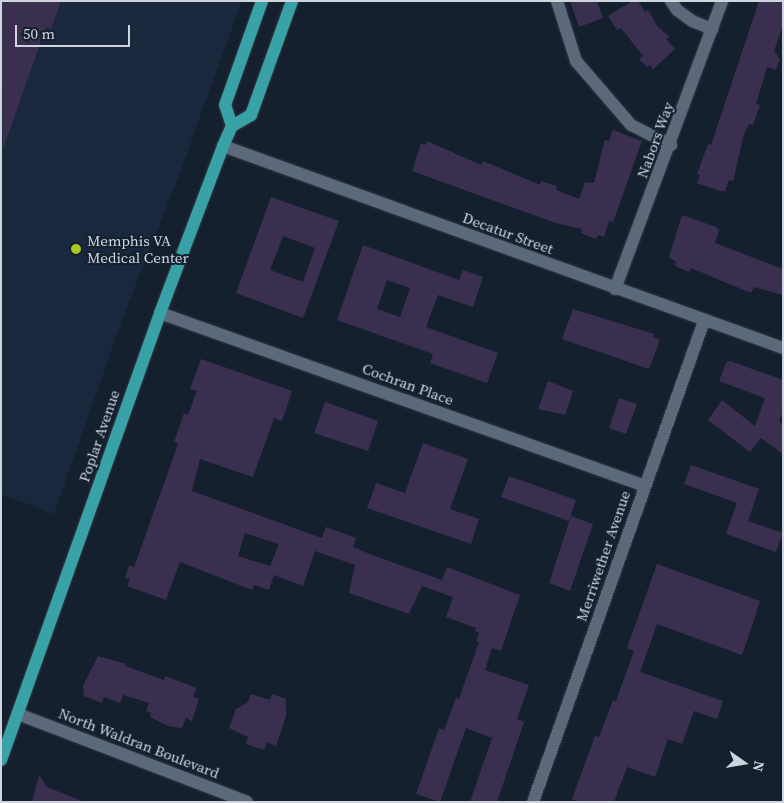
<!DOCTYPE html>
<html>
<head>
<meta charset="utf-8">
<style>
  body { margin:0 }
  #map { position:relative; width:784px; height:803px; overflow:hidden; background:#15202f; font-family:"Source Serif 4",serif }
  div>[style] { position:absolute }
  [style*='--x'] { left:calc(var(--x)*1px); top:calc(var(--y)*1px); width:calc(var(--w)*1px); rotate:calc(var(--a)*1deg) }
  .built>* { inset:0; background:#19283c }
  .building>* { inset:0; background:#3a2f4f }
  .roads { filter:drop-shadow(0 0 1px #333a46) drop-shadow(0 0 1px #333a46) }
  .minor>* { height:12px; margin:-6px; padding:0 6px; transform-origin:6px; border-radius:6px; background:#5c697b }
  .major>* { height:12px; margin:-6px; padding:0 6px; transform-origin:6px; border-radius:6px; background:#39a2a6 }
  .dots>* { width:14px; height:14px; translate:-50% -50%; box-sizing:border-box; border:2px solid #15202f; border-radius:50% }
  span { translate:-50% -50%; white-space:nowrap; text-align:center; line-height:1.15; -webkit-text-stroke:4px #15202f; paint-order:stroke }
  .street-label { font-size:15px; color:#ced5df }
  .poi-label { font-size:15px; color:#ced5df }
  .left { translate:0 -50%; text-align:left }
  .frame { position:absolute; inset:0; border:2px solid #ced5df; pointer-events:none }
  .north { position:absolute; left:719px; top:738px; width:50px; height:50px; -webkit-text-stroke:4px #15202f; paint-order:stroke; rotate:103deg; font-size:14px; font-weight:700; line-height:20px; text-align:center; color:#ced5df }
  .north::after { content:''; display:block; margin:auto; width:18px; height:22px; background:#ced5df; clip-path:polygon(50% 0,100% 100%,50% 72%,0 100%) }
  .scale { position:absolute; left:15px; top:25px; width:115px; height:22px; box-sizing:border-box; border:2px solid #ced5df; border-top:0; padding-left:6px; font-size:15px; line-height:18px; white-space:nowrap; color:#ced5df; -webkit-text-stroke:4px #15202f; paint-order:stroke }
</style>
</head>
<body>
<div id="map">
  <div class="built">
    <div style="clip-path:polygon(1px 1px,242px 1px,178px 178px,122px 320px,54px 514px,1px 494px)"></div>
  </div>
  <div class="building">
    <div style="clip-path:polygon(1px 1px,61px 1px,51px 29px,46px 27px,3px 149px)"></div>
    <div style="clip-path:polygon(570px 1px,597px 1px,603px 18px,579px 27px)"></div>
    <div style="clip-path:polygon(632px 1px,638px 1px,645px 12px,648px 10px,658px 27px,670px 37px,666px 39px,675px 49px,653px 69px,650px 65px,647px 67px,639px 59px,643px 56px,621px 28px,617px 30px,608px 16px)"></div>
    <div style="clip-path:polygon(759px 1px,783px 1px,783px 25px,774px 51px,780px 59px,776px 70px,767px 67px,756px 104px,760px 105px,753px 125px,749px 124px,744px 134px,733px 181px,729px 180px,725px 191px,720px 191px,697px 183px,700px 175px,697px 174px,708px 144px,711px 145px)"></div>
    <div style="clip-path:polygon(613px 130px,642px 141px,613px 222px,609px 221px,604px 237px,598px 235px,596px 239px,581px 233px,582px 229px,556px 223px,412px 171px,421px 143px,426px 145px,427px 141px,481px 165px,483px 161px,540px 185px,541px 181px,557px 186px,556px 190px,579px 199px,585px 182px,594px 183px,605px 140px,609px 141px)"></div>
    <div style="clip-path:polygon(evenodd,271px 197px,339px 221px,303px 318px,236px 293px,271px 197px,283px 236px,315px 248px,303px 282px,270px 270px,283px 236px)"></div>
    <div style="clip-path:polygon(682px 215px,716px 227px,719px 230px,715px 243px,783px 269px,783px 295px,754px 287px,751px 293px,691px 268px,689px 272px,675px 266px,676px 262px,669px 257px)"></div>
    <div style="clip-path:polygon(evenodd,363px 245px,459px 280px,463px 270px,483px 277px,473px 307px,438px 295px,426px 327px,498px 353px,487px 383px,430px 363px,433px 354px,337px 320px,363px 245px,387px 280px,410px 288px,400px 317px,377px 309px,387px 280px)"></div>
    <div style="clip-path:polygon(573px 309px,654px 334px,653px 337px,660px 340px,649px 369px,562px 339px)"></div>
    <div style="clip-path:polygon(evenodd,201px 359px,292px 391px,282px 421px,274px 418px,253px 477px,200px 459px,192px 491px,322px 538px,326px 527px,356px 538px,353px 547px,372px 555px,442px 580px,447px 567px,520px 595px,501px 651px,492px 648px,485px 670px,529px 685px,517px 719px,524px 722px,497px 802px,470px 802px,492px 738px,466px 728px,440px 802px,416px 794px,439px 728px,444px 730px,456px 698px,459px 699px,479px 642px,476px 641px,479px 633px,475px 631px,476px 628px,446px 617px,453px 597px,422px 586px,409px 614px,349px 593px,355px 565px,315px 551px,303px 586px,274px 575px,269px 590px,254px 585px,252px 590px,180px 562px,166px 600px,127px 586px,130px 579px,125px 578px,129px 565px,134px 567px,176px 450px,178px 443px,174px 442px,184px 413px,188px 415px,197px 391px,190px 389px,201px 359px,245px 533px,279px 544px,270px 566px,238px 556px,245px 533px)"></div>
    <div style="clip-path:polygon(730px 361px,783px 380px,783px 411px,779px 421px,783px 424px,783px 454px,761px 438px,750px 452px,708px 420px,722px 400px,755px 426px,765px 398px,719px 381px,726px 363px)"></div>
    <div style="clip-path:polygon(548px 381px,573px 391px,565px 415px,538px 409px)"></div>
    <div style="clip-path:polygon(619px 398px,637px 404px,626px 434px,609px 428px)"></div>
    <div style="clip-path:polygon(325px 402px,378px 421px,368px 451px,314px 433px)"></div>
    <div style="clip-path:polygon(423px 443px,468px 459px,450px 509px,479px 519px,471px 544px,367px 508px,376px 483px,405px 493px)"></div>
    <div style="clip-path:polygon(691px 465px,759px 489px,748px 521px,783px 533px,776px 552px,726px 534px,737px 503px,684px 484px)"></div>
    <div style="clip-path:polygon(509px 476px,576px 500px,569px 521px,501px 497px)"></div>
    <div style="clip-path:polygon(571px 516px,593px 524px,570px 591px,549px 583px)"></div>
    <div style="clip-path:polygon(657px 564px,760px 601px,749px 635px,742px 655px,657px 624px,640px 672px,723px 701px,717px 719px,694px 711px,682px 744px,668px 739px,655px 777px,627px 767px,614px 802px,581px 802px,572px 799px,595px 736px,599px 737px,613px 700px,616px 701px,634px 651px,627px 648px)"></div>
    <div style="clip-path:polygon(98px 656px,126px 664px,125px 666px,164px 680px,165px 676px,197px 688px,193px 697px,199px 699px,192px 721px,186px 718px,182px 728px,168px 726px,150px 717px,151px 713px,146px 711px,149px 703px,123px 695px,120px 703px,104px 697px,102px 703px,84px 696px,83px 686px)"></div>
    <div style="clip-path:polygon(251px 694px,270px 700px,272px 694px,286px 699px,286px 716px,276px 746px,267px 742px,264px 750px,246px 744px,248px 737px,229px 728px,236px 709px,247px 703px)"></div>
    <div style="clip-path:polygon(39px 775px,47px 787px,84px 802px,32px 802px)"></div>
  </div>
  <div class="roads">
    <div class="minor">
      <div style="--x:557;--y:1;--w:63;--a:72.4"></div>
      <div style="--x:576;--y:61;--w:84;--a:49.3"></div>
      <div style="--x:631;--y:125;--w:45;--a:26.6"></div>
      <div style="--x:671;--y:1;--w:11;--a:56"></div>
      <div style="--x:677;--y:10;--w:19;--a:36"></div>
      <div style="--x:692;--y:21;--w:22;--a:22"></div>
      <div style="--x:223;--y:146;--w:595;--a:19.84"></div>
      <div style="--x:615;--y:289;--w:307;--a:-69.6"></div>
      <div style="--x:160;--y:313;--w:515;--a:19.63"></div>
      <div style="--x:18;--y:714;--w:245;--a:21"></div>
      <div style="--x:533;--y:802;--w:510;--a:-70.43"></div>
    </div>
    <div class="major">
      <div style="--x:232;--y:126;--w:22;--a:-108"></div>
      <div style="--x:225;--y:105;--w:110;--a:-70.4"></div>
      <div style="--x:1;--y:760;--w:474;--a:-70.4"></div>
      <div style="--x:160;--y:313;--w:178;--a:-69.3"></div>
      <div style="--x:223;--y:146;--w:22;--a:-66"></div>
      <div style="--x:232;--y:126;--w:22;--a:-30"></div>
      <div style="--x:251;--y:115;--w:121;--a:-70.2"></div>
    </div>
  </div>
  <div class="dots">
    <div style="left:76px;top:249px;background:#a6c820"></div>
  </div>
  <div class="street-label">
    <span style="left:655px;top:140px;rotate:-70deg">Nabors Way</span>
    <span style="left:508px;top:233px;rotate:20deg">Decatur Street</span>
    <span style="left:408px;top:384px;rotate:20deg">Cochran Place</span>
    <span style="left:99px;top:436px;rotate:-71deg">Poplar Avenue</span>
    <span style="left:603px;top:556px;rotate:-71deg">Merriwether Avenue</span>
    <span style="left:139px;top:743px;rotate:21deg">North Waldran Boulevard</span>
  </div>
  <div class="poi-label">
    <span class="left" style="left:87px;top:249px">Memphis VA<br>Medical Center</span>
  </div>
  <div class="frame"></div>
  <div class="north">N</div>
  <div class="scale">50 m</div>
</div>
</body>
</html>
